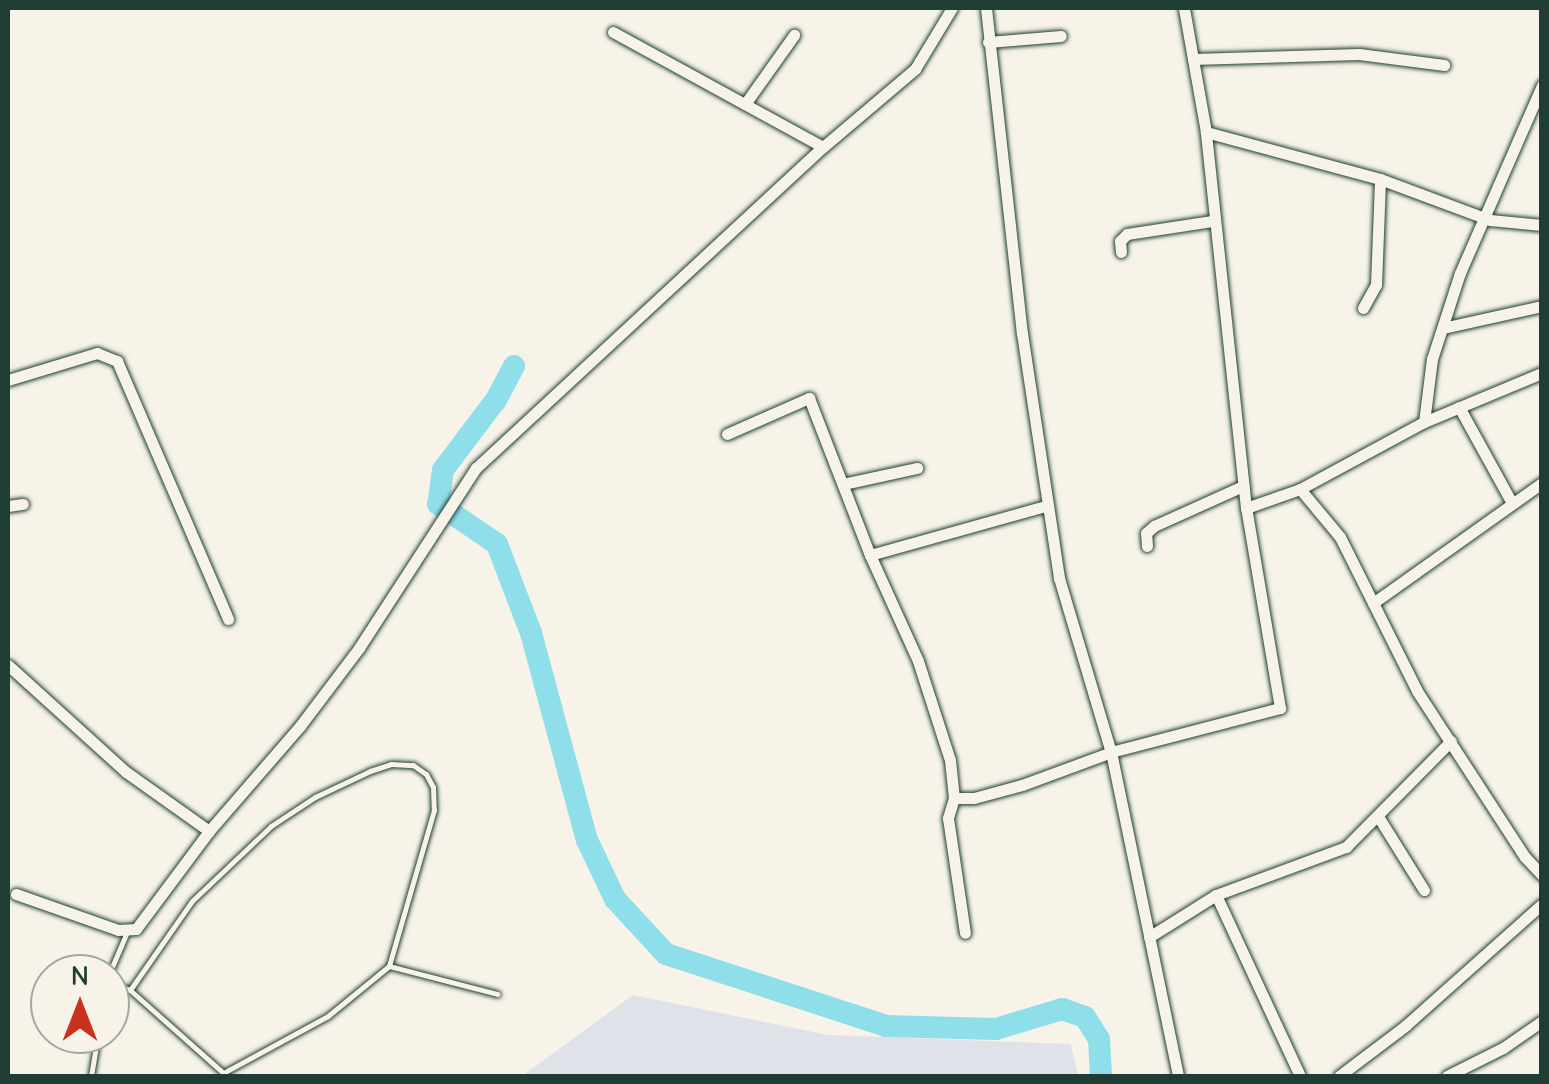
<!DOCTYPE html>
<html>
<head>
<meta charset="utf-8">
<style>
  body { margin:0 }
  #map { position:relative; width:1549px; height:1084px; overflow:hidden; background:#f7f3e8; font-family:"Comic Neue",sans-serif }
  div>[style] { position:absolute }
  [style*='--x'] { left:calc(var(--x)*1px); top:calc(var(--y)*1px); width:calc(var(--w)*1px); rotate:calc(var(--a)*1deg) }
  .built>* { inset:0; background:#e0e2e9 }
  .river>* { height:22px; margin:-11px; padding:0 11px; transform-origin:11px; border-radius:11px; background:#8edfe9 }
  .roads { filter:drop-shadow(0 0 2px #1f3d34) drop-shadow(0 0 2px #1f3d34) }
  .lane>* { height:5px; margin:-2.5px; padding:0 2.5px; transform-origin:2.5px; border-radius:2.5px; background:#f7f3e8 }
  .street>* { height:11px; margin:-5.5px; padding:0 5.5px; transform-origin:5.5px; border-radius:5.5px; background:#f7f3e8 }
  span { translate:-50% -50%; white-space:nowrap; text-align:center; line-height:1.15; -webkit-text-stroke:8px #f7f3e8; paint-order:stroke }
  .frame { position:absolute; inset:0; border:10px solid #1f3d34; pointer-events:none }
  .north { position:absolute; left:30px; top:954px; width:100px; height:100px; box-sizing:border-box; background:#f7f3e8; border:2px solid #a1aaa0; border-radius:50%; rotate:0deg; font-size:28px; font-weight:700; line-height:40px; text-align:center; color:#1f3d34 }
  .north::after { content:''; display:block; margin:auto; width:35px; height:45px; background:#c8321e; clip-path:polygon(50% 0,100% 100%,50% 72%,0 100%) }
</style>
</head>
<body>
<div id="map">
  <div class="built">
    <div style="clip-path:polygon(633px 995px,828px 1035px,1071px 1044px,1078px 1076px,522px 1076px)"></div>
  </div>
  <div class="river">
    <div style="--x:514;--y:366;--w:40;--a:118"></div>
    <div style="--x:495;--y:401;--w:86;--a:127"></div>
    <div style="--x:443;--y:470;--w:34;--a:98"></div>
    <div style="--x:438;--y:504;--w:71;--a:34.1"></div>
    <div style="--x:497;--y:544;--w:95;--a:69.1"></div>
    <div style="--x:531;--y:633;--w:214;--a:74.9"></div>
    <div style="--x:587;--y:840;--w:65;--a:64.6"></div>
    <div style="--x:615;--y:899;--w:75;--a:47.2"></div>
    <div style="--x:666;--y:954;--w:231;--a:18.1"></div>
    <div style="--x:886;--y:1026;--w:110;--a:1.6"></div>
    <div style="--x:996;--y:1029;--w:69;--a:-16.9"></div>
    <div style="--x:1062;--y:1009;--w:24;--a:19"></div>
    <div style="--x:1085;--y:1017;--w:26;--a:58"></div>
    <div style="--x:1099;--y:1039;--w:37;--a:87"></div>
  </div>
  <div class="roads">
    <div class="lane">
      <div style="--x:389;--y:966;--w:112;--a:14.5"></div>
      <div style="--x:109;--y:974;--w:46;--a:-66.8"></div>
      <div style="--x:110;--y:982;--w:22;--a:22"></div>
      <div style="--x:130;--y:990;--w:130;--a:41.6"></div>
      <div style="--x:130;--y:990;--w:108;--a:-55.1"></div>
      <div style="--x:192;--y:901;--w:109;--a:-43.5"></div>
      <div style="--x:271;--y:826;--w:53;--a:-33.4"></div>
      <div style="--x:315;--y:797;--w:61;--a:-25.3"></div>
      <div style="--x:370;--y:771;--w:22;--a:-18"></div>
      <div style="--x:391;--y:764;--w:22;--a:3"></div>
      <div style="--x:413;--y:765;--w:16;--a:35"></div>
      <div style="--x:426;--y:774;--w:15;--a:62"></div>
      <div style="--x:433;--y:787;--w:23;--a:88"></div>
      <div style="--x:434;--y:810;--w:162;--a:106.1"></div>
      <div style="--x:389;--y:966;--w:79;--a:140.7"></div>
      <div style="--x:328;--y:1016;--w:117;--a:151.5"></div>
      <div style="--x:91;--y:1076;--w:43;--a:-80.5"></div>
    </div>
    <div class="street">
      <div style="--x:986;--y:8;--w:327;--a:83.7"></div>
      <div style="--x:1022;--y:333;--w:248;--a:81.4"></div>
      <div style="--x:1059;--y:578;--w:182;--a:73.4"></div>
      <div style="--x:1111;--y:752;--w:331;--a:78.3"></div>
      <div style="--x:613;--y:32;--w:239;--a:28.7"></div>
      <div style="--x:988;--y:42;--w:73;--a:-4.7"></div>
      <div style="--x:1193;--y:59;--w:166;--a:-1.7"></div>
      <div style="--x:1359;--y:54;--w:86;--a:7.4"></div>
      <div style="--x:745;--y:104;--w:85;--a:-54.6"></div>
      <div style="--x:1206;--y:132;--w:180;--a:15.1"></div>
      <div style="--x:1380;--y:179;--w:117;--a:20.4"></div>
      <div style="--x:1490;--y:220;--w:52;--a:5.5"></div>
      <div style="--x:1121;--y:252;--w:11;--a:-95"></div>
      <div style="--x:1120;--y:241;--w:10;--a:-45"></div>
      <div style="--x:1127;--y:234;--w:86;--a:-8.7"></div>
      <div style="--x:1363;--y:308;--w:26;--a:-61"></div>
      <div style="--x:1376;--y:285;--w:106;--a:-87.8"></div>
      <div style="--x:1443;--y:328;--w:101;--a:-12.5"></div>
      <div style="--x:8;--y:380;--w:93;--a:-16.9"></div>
      <div style="--x:97;--y:353;--w:22;--a:22"></div>
      <div style="--x:117;--y:361;--w:281;--a:66.7"></div>
      <div style="--x:1459;--y:407;--w:110;--a:61.1"></div>
      <div style="--x:1424;--y:422;--w:64;--a:-82.8"></div>
      <div style="--x:1432;--y:359;--w:90;--a:-72"></div>
      <div style="--x:1460;--y:273;--w:205;--a:-66.4"></div>
      <div style="--x:727;--y:434;--w:90;--a:-23.7"></div>
      <div style="--x:809;--y:398;--w:168;--a:68.8"></div>
      <div style="--x:870;--y:555;--w:183;--a:-15.6"></div>
      <div style="--x:843;--y:484;--w:76;--a:-12.2"></div>
      <div style="--x:1300;--y:489;--w:62;--a:50.2"></div>
      <div style="--x:1340;--y:537;--w:172;--a:63.4"></div>
      <div style="--x:1417;--y:691;--w:198;--a:57"></div>
      <div style="--x:1525;--y:857;--w:25;--a:47"></div>
      <div style="--x:8;--y:506;--w:15;--a:-8"></div>
      <div style="--x:1246;--y:508;--w:57;--a:-19.4"></div>
      <div style="--x:1300;--y:489;--w:141;--a:-28.4"></div>
      <div style="--x:1424;--y:422;--w:128;--a:-22.6"></div>
      <div style="--x:1147;--y:546;--w:13;--a:-94"></div>
      <div style="--x:1146;--y:533;--w:11;--a:-41"></div>
      <div style="--x:1154;--y:526;--w:98;--a:-24.2"></div>
      <div style="--x:870;--y:555;--w:116;--a:65.6"></div>
      <div style="--x:918;--y:661;--w:104;--a:72.1"></div>
      <div style="--x:950;--y:760;--w:38;--a:84"></div>
      <div style="--x:954;--y:798;--w:21;--a:107"></div>
      <div style="--x:948;--y:818;--w:116;--a:81.6"></div>
      <div style="--x:1373;--y:603;--w:207;--a:-35.4"></div>
      <div style="--x:8;--y:665;--w:159;--a:42.2"></div>
      <div style="--x:126;--y:772;--w:102;--a:35.4"></div>
      <div style="--x:954;--y:798;--w:20;--a:0"></div>
      <div style="--x:974;--y:798;--w:50;--a:-15.2"></div>
      <div style="--x:1022;--y:785;--w:95;--a:-20.3"></div>
      <div style="--x:1111;--y:752;--w:175;--a:-14.6"></div>
      <div style="--x:1280;--y:708;--w:203;--a:-99.6"></div>
      <div style="--x:1246;--y:508;--w:378;--a:-96.1"></div>
      <div style="--x:1206;--y:132;--w:126;--a:-100.1"></div>
      <div style="--x:1379;--y:818;--w:85;--a:58"></div>
      <div style="--x:16;--y:894;--w:108;--a:19.4"></div>
      <div style="--x:118;--y:930;--w:18;--a:-3"></div>
      <div style="--x:136;--y:929;--w:122;--a:-53.3"></div>
      <div style="--x:209;--y:831;--w:139;--a:-49.1"></div>
      <div style="--x:300;--y:726;--w:98;--a:-52.9"></div>
      <div style="--x:359;--y:648;--w:215;--a:-57"></div>
      <div style="--x:476;--y:468;--w:473;--a:-42.8"></div>
      <div style="--x:823;--y:147;--w:121;--a:-40.3"></div>
      <div style="--x:915;--y:69;--w:71;--a:-58.8"></div>
      <div style="--x:1216;--y:895;--w:200;--a:65.1"></div>
      <div style="--x:1149;--y:937;--w:79;--a:-32.1"></div>
      <div style="--x:1216;--y:895;--w:139;--a:-20.3"></div>
      <div style="--x:1346;--y:847;--w:149;--a:-45.3"></div>
      <div style="--x:1339;--y:1076;--w:83;--a:-37.1"></div>
      <div style="--x:1405;--y:1026;--w:183;--a:-41.7"></div>
      <div style="--x:1447;--y:1076;--w:63;--a:-26.6"></div>
      <div style="--x:1503;--y:1048;--w:47;--a:-34.7"></div>
    </div>
  </div>
  <div class="frame"></div>
  <div class="north">N</div>
</div>
</body>
</html>
